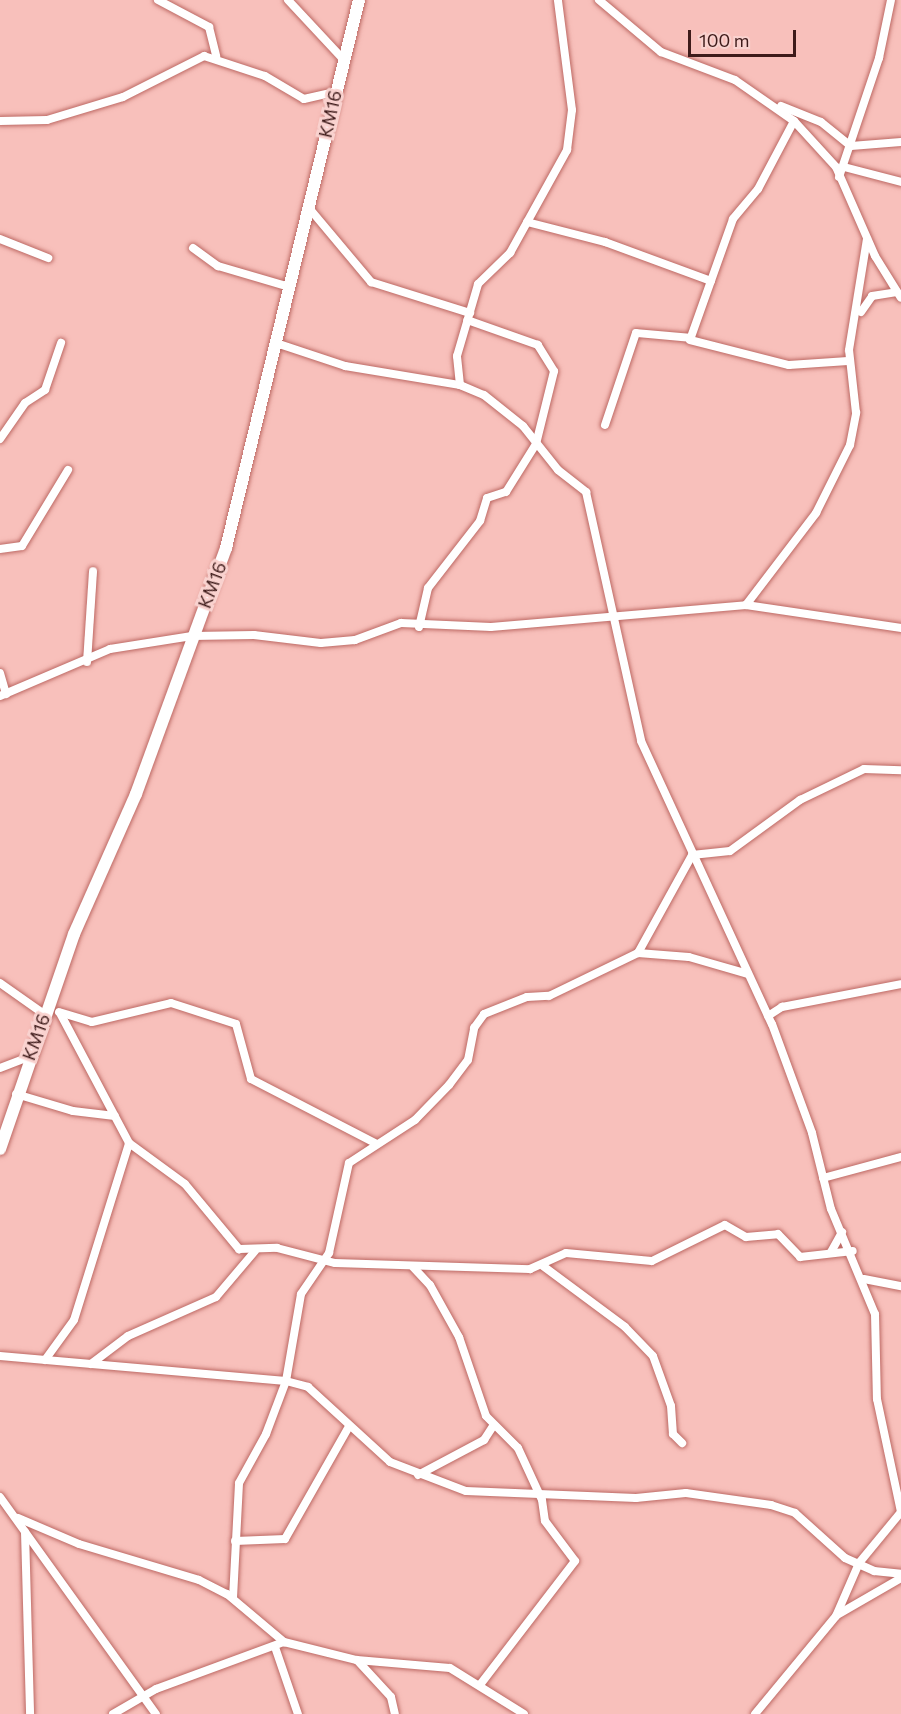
<!DOCTYPE html>
<html>
<head>
<meta charset="utf-8">
<style>
  body { margin:0 }
  #map { position:relative; width:901px; height:1714px; overflow:hidden; background:#f8c0bb; font-family:Commissioner,sans-serif }
  div>[style] { position:absolute }
  [style*='--x'] { left:calc(var(--x)*1px); top:calc(var(--y)*1px); width:calc(var(--w)*1px); rotate:calc(var(--a)*1deg) }
  .roads { filter:drop-shadow(0 0 2px #bd6964) drop-shadow(0 0 2px #bd6964) }
  .street>* { height:8px; margin:-4px; padding:0 4px; transform-origin:4px; border-radius:4px; background:#fff }
  .secondary>* { height:12px; margin:-6px; padding:0 6px; transform-origin:6px; border-radius:6px; background:#fff }
  span { translate:-50% -50%; white-space:nowrap; text-align:center; line-height:1.15; -webkit-text-stroke:6px #f9d2cf; paint-order:stroke }
  .street-label { font-size:18px; color:#3e1b1a }
  .scale { position:absolute; left:688px; top:30px; width:108px; height:27px; box-sizing:border-box; border:3px solid #3e1b1a; border-top:0; padding-left:8px; font-size:18px; line-height:21px; white-space:nowrap; color:#3e1b1a; -webkit-text-stroke:4px #f9d2cf; paint-order:stroke }
</style>
</head>
<body>
<div id="map">
  <div class="roads">
    <div class="street">
      <div style="--x:158;--y:0;--w:58;--a:27.9"></div>
      <div style="--x:209;--y:27;--w:30;--a:76"></div>
      <div style="--x:288;--y:0;--w:81;--a:47"></div>
      <div style="--x:599;--y:0;--w:81;--a:40"></div>
      <div style="--x:661;--y:52;--w:79;--a:20.7"></div>
      <div style="--x:735;--y:80;--w:72;--a:34.8"></div>
      <div style="--x:794;--y:121;--w:62;--a:47.6"></div>
      <div style="--x:836;--y:167;--w:97;--a:66.3"></div>
      <div style="--x:875;--y:256;--w:49;--a:58.2"></div>
      <div style="--x:781;--y:106;--w:43;--a:21.8"></div>
      <div style="--x:821;--y:122;--w:38;--a:39"></div>
      <div style="--x:851;--y:146;--w:50;--a:-4.6"></div>
      <div style="--x:0;--y:121;--w:47;--a:-1.2"></div>
      <div style="--x:47;--y:120;--w:79;--a:-16.8"></div>
      <div style="--x:123;--y:97;--w:91;--a:-26.8"></div>
      <div style="--x:204;--y:56;--w:64;--a:18.2"></div>
      <div style="--x:265;--y:76;--w:45;--a:30.5"></div>
      <div style="--x:304;--y:99;--w:32;--a:-13"></div>
      <div style="--x:794;--y:121;--w:77;--a:117.9"></div>
      <div style="--x:758;--y:189;--w:39;--a:130"></div>
      <div style="--x:733;--y:219;--w:128;--a:109.6"></div>
      <div style="--x:690;--y:340;--w:102;--a:14.2"></div>
      <div style="--x:789;--y:365;--w:59;--a:-3.9"></div>
      <div style="--x:844;--y:167;--w:59;--a:14.7"></div>
      <div style="--x:839;--y:177;--w:126;--a:-71.4"></div>
      <div style="--x:879;--y:58;--w:59;--a:-78.3"></div>
      <div style="--x:309;--y:208;--w:97;--a:50"></div>
      <div style="--x:371;--y:282;--w:104;--a:17.4"></div>
      <div style="--x:527;--y:222;--w:81;--a:14.4"></div>
      <div style="--x:605;--y:242;--w:113;--a:20.2"></div>
      <div style="--x:0;--y:239;--w:52;--a:21.6"></div>
      <div style="--x:193;--y:248;--w:31;--a:36"></div>
      <div style="--x:218;--y:266;--w:75;--a:16.3"></div>
      <div style="--x:861;--y:312;--w:19;--a:-55"></div>
      <div style="--x:872;--y:296;--w:25;--a:-9"></div>
      <div style="--x:276;--y:343;--w:73;--a:18.4"></div>
      <div style="--x:345;--y:366;--w:117;--a:9.4"></div>
      <div style="--x:460;--y:385;--w:26;--a:23"></div>
      <div style="--x:484;--y:395;--w:50;--a:38.5"></div>
      <div style="--x:523;--y:426;--w:56;--a:51.5"></div>
      <div style="--x:558;--y:470;--w:36;--a:38"></div>
      <div style="--x:586;--y:492;--w:255;--a:77.5"></div>
      <div style="--x:641;--y:741;--w:312;--a:65.2"></div>
      <div style="--x:772;--y:1024;--w:116;--a:69.8"></div>
      <div style="--x:812;--y:1133;--w:78;--a:76"></div>
      <div style="--x:831;--y:1209;--w:114;--a:67.3"></div>
      <div style="--x:875;--y:1314;--w:85;--a:88.7"></div>
      <div style="--x:877;--y:1399;--w:116;--a:78"></div>
      <div style="--x:460;--y:385;--w:29;--a:-96"></div>
      <div style="--x:457;--y:356;--w:75;--a:-73.7"></div>
      <div style="--x:478;--y:284;--w:45;--a:-44.1"></div>
      <div style="--x:510;--y:253;--w:118;--a:-61"></div>
      <div style="--x:567;--y:150;--w:40;--a:-82.9"></div>
      <div style="--x:572;--y:110;--w:111;--a:-97.3"></div>
      <div style="--x:605;--y:425;--w:97;--a:-71.4"></div>
      <div style="--x:636;--y:333;--w:55;--a:5.2"></div>
      <div style="--x:0;--y:439;--w:44;--a:-55.2"></div>
      <div style="--x:25;--y:403;--w:24;--a:-33"></div>
      <div style="--x:45;--y:390;--w:50;--a:-71.2"></div>
      <div style="--x:0;--y:549;--w:22;--a:-8"></div>
      <div style="--x:22;--y:546;--w:89;--a:-58.8"></div>
      <div style="--x:746;--y:605;--w:116;--a:-52.7"></div>
      <div style="--x:816;--y:513;--w:76;--a:-63.4"></div>
      <div style="--x:850;--y:445;--w:33;--a:-79"></div>
      <div style="--x:856;--y:413;--w:63;--a:-96.3"></div>
      <div style="--x:849;--y:350;--w:112;--a:-80.8"></div>
      <div style="--x:419;--y:627;--w:40;--a:-77"></div>
      <div style="--x:428;--y:588;--w:85;--a:-52.2"></div>
      <div style="--x:480;--y:521;--w:24;--a:-73"></div>
      <div style="--x:487;--y:498;--w:20;--a:-18"></div>
      <div style="--x:506;--y:492;--w:57;--a:-58"></div>
      <div style="--x:536;--y:444;--w:75;--a:-76.1"></div>
      <div style="--x:554;--y:371;--w:31;--a:-122"></div>
      <div style="--x:538;--y:345;--w:75;--a:-160.6"></div>
      <div style="--x:87;--y:662;--w:91;--a:-86.2"></div>
      <div style="--x:0;--y:673;--w:22;--a:74"></div>
      <div style="--x:0;--y:696;--w:120;--a:-23.1"></div>
      <div style="--x:110;--y:649;--w:83;--a:-9"></div>
      <div style="--x:192;--y:636;--w:62;--a:-0.9"></div>
      <div style="--x:254;--y:635;--w:67;--a:6.8"></div>
      <div style="--x:321;--y:643;--w:34;--a:-5"></div>
      <div style="--x:355;--y:640;--w:49;--a:-20.3"></div>
      <div style="--x:401;--y:623;--w:90;--a:2.5"></div>
      <div style="--x:491;--y:627;--w:256;--a:-4.9"></div>
      <div style="--x:746;--y:605;--w:157;--a:8.4"></div>
      <div style="--x:638;--y:953;--w:51;--a:4.5"></div>
      <div style="--x:689;--y:957;--w:61;--a:16.1"></div>
      <div style="--x:0;--y:983;--w:54;--a:35.2"></div>
      <div style="--x:59;--y:1012;--w:34;--a:17"></div>
      <div style="--x:92;--y:1022;--w:81;--a:-13.5"></div>
      <div style="--x:171;--y:1003;--w:68;--a:17.9"></div>
      <div style="--x:236;--y:1024;--w:57;--a:74.7"></div>
      <div style="--x:251;--y:1079;--w:140;--a:27.3"></div>
      <div style="--x:60;--y:1013;--w:147;--a:62"></div>
      <div style="--x:129;--y:1143;--w:69;--a:36.2"></div>
      <div style="--x:185;--y:1184;--w:85;--a:50.3"></div>
      <div style="--x:239;--y:1249;--w:38;--a:-2"></div>
      <div style="--x:277;--y:1248;--w:60;--a:14.5"></div>
      <div style="--x:335;--y:1263;--w:195;--a:1.8"></div>
      <div style="--x:530;--y:1269;--w:39;--a:-24"></div>
      <div style="--x:566;--y:1253;--w:86;--a:5.3"></div>
      <div style="--x:652;--y:1261;--w:81;--a:-26.3"></div>
      <div style="--x:725;--y:1225;--w:24;--a:30"></div>
      <div style="--x:746;--y:1237;--w:32;--a:-5"></div>
      <div style="--x:778;--y:1234;--w:32;--a:46"></div>
      <div style="--x:800;--y:1257;--w:53;--a:-6.5"></div>
      <div style="--x:768;--y:1016;--w:17;--a:-33"></div>
      <div style="--x:782;--y:1007;--w:121;--a:-10.9"></div>
      <div style="--x:0;--y:1068;--w:31;--a:-21"></div>
      <div style="--x:16;--y:1094;--w:59;--a:16.6"></div>
      <div style="--x:73;--y:1111;--w:42;--a:6.8"></div>
      <div style="--x:823;--y:1178;--w:81;--a:-15.1"></div>
      <div style="--x:831;--y:1252;--w:23;--a:-61"></div>
      <div style="--x:543;--y:1266;--w:102;--a:36.6"></div>
      <div style="--x:625;--y:1327;--w:40;--a:46"></div>
      <div style="--x:653;--y:1356;--w:53;--a:70.2"></div>
      <div style="--x:671;--y:1406;--w:28;--a:86"></div>
      <div style="--x:673;--y:1434;--w:13;--a:45"></div>
      <div style="--x:413;--y:1267;--w:25;--a:47"></div>
      <div style="--x:430;--y:1285;--w:60;--a:60.9"></div>
      <div style="--x:459;--y:1337;--w:83;--a:71.1"></div>
      <div style="--x:486;--y:1416;--w:45;--a:45"></div>
      <div style="--x:518;--y:1448;--w:57;--a:65.2"></div>
      <div style="--x:542;--y:1500;--w:21;--a:82"></div>
      <div style="--x:545;--y:1521;--w:50;--a:53.1"></div>
      <div style="--x:575;--y:1561;--w:156;--a:127.5"></div>
      <div style="--x:864;--y:1279;--w:38;--a:11"></div>
      <div style="--x:0;--y:1356;--w:287;--a:5"></div>
      <div style="--x:286;--y:1381;--w:23;--a:15"></div>
      <div style="--x:308;--y:1387;--w:111;--a:42.4"></div>
      <div style="--x:390;--y:1462;--w:81;--a:20.9"></div>
      <div style="--x:466;--y:1491;--w:170;--a:2.4"></div>
      <div style="--x:636;--y:1498;--w:50;--a:-5.7"></div>
      <div style="--x:686;--y:1493;--w:86;--a:8"></div>
      <div style="--x:771;--y:1505;--w:25;--a:18"></div>
      <div style="--x:795;--y:1513;--w:67;--a:42"></div>
      <div style="--x:845;--y:1558;--w:32;--a:24"></div>
      <div style="--x:874;--y:1571;--w:27;--a:6"></div>
      <div style="--x:45;--y:1360;--w:49;--a:-54.1"></div>
      <div style="--x:74;--y:1320;--w:185;--a:-72.7"></div>
      <div style="--x:91;--y:1364;--w:46;--a:-37.1"></div>
      <div style="--x:128;--y:1336;--w:96;--a:-23.9"></div>
      <div style="--x:216;--y:1297;--w:60;--a:-49.7"></div>
      <div style="--x:418;--y:1475;--w:75;--a:-27.9"></div>
      <div style="--x:484;--y:1440;--w:17;--a:-57"></div>
      <div style="--x:0;--y:1497;--w:267;--a:54.3"></div>
      <div style="--x:18;--y:1518;--w:66;--a:23.1"></div>
      <div style="--x:79;--y:1544;--w:125;--a:16.7"></div>
      <div style="--x:199;--y:1580;--w:31;--a:27"></div>
      <div style="--x:227;--y:1594;--w:75;--a:40.1"></div>
      <div style="--x:284;--y:1642;--w:75;--a:13.9"></div>
      <div style="--x:357;--y:1660;--w:93;--a:4.9"></div>
      <div style="--x:450;--y:1668;--w:87;--a:31.9"></div>
      <div style="--x:25;--y:1532;--w:182;--a:88.4"></div>
      <div style="--x:235;--y:1541;--w:50;--a:-2.3"></div>
      <div style="--x:285;--y:1539;--w:128;--a:-60.4"></div>
      <div style="--x:233;--y:1598;--w:115;--a:-87"></div>
      <div style="--x:239;--y:1483;--w:56;--a:-61.1"></div>
      <div style="--x:266;--y:1434;--w:57;--a:-69.3"></div>
      <div style="--x:286;--y:1381;--w:88;--a:-80.2"></div>
      <div style="--x:301;--y:1294;--w:50;--a:-55.7"></div>
      <div style="--x:329;--y:1253;--w:92;--a:-77.5"></div>
      <div style="--x:349;--y:1163;--w:79;--a:-33.1"></div>
      <div style="--x:415;--y:1120;--w:49;--a:-45.8"></div>
      <div style="--x:449;--y:1085;--w:31;--a:-53"></div>
      <div style="--x:468;--y:1060;--w:33;--a:-79"></div>
      <div style="--x:474;--y:1028;--w:17;--a:-54"></div>
      <div style="--x:484;--y:1014;--w:46;--a:-21.6"></div>
      <div style="--x:527;--y:997;--w:22;--a:-3"></div>
      <div style="--x:549;--y:996;--w:99;--a:-25.8"></div>
      <div style="--x:638;--y:953;--w:112;--a:-61.1"></div>
      <div style="--x:692;--y:855;--w:38;--a:-6"></div>
      <div style="--x:730;--y:851;--w:87;--a:-36.1"></div>
      <div style="--x:800;--y:800;--w:71;--a:-25.8"></div>
      <div style="--x:864;--y:769;--w:37;--a:2"></div>
      <div style="--x:837;--y:1615;--w:74;--a:-30"></div>
      <div style="--x:275;--y:1647;--w:71;--a:71.1"></div>
      <div style="--x:357;--y:1660;--w:50;--a:47.4"></div>
      <div style="--x:391;--y:1697;--w:17;--a:77"></div>
      <div style="--x:113;--y:1714;--w:50;--a:-30.2"></div>
      <div style="--x:156;--y:1689;--w:136;--a:-20.2"></div>
      <div style="--x:755;--y:1714;--w:127;--a:-50.4"></div>
      <div style="--x:836;--y:1616;--w:58;--a:-66.5"></div>
      <div style="--x:859;--y:1563;--w:66;--a:-50.5"></div>
    </div>
    <div class="secondary">
      <div style="--x:0;--y:1149;--w:227;--a:-71"></div>
      <div style="--x:74;--y:934;--w:153;--a:-66.1"></div>
      <div style="--x:136;--y:794;--w:262;--a:-69.9"></div>
      <div style="--x:226;--y:548;--w:564;--a:-76.36"></div>
    </div>
  </div>
  <div class="street-label">
    <span style="left:330px;top:114px;rotate:-77deg">KM16</span>
    <span style="left:212px;top:585px;rotate:-69deg">KM16</span>
    <span style="left:36px;top:1037px;rotate:-70deg">KM16</span>
  </div>
  <div class="scale">100 m</div>
</div>
</body>
</html>
